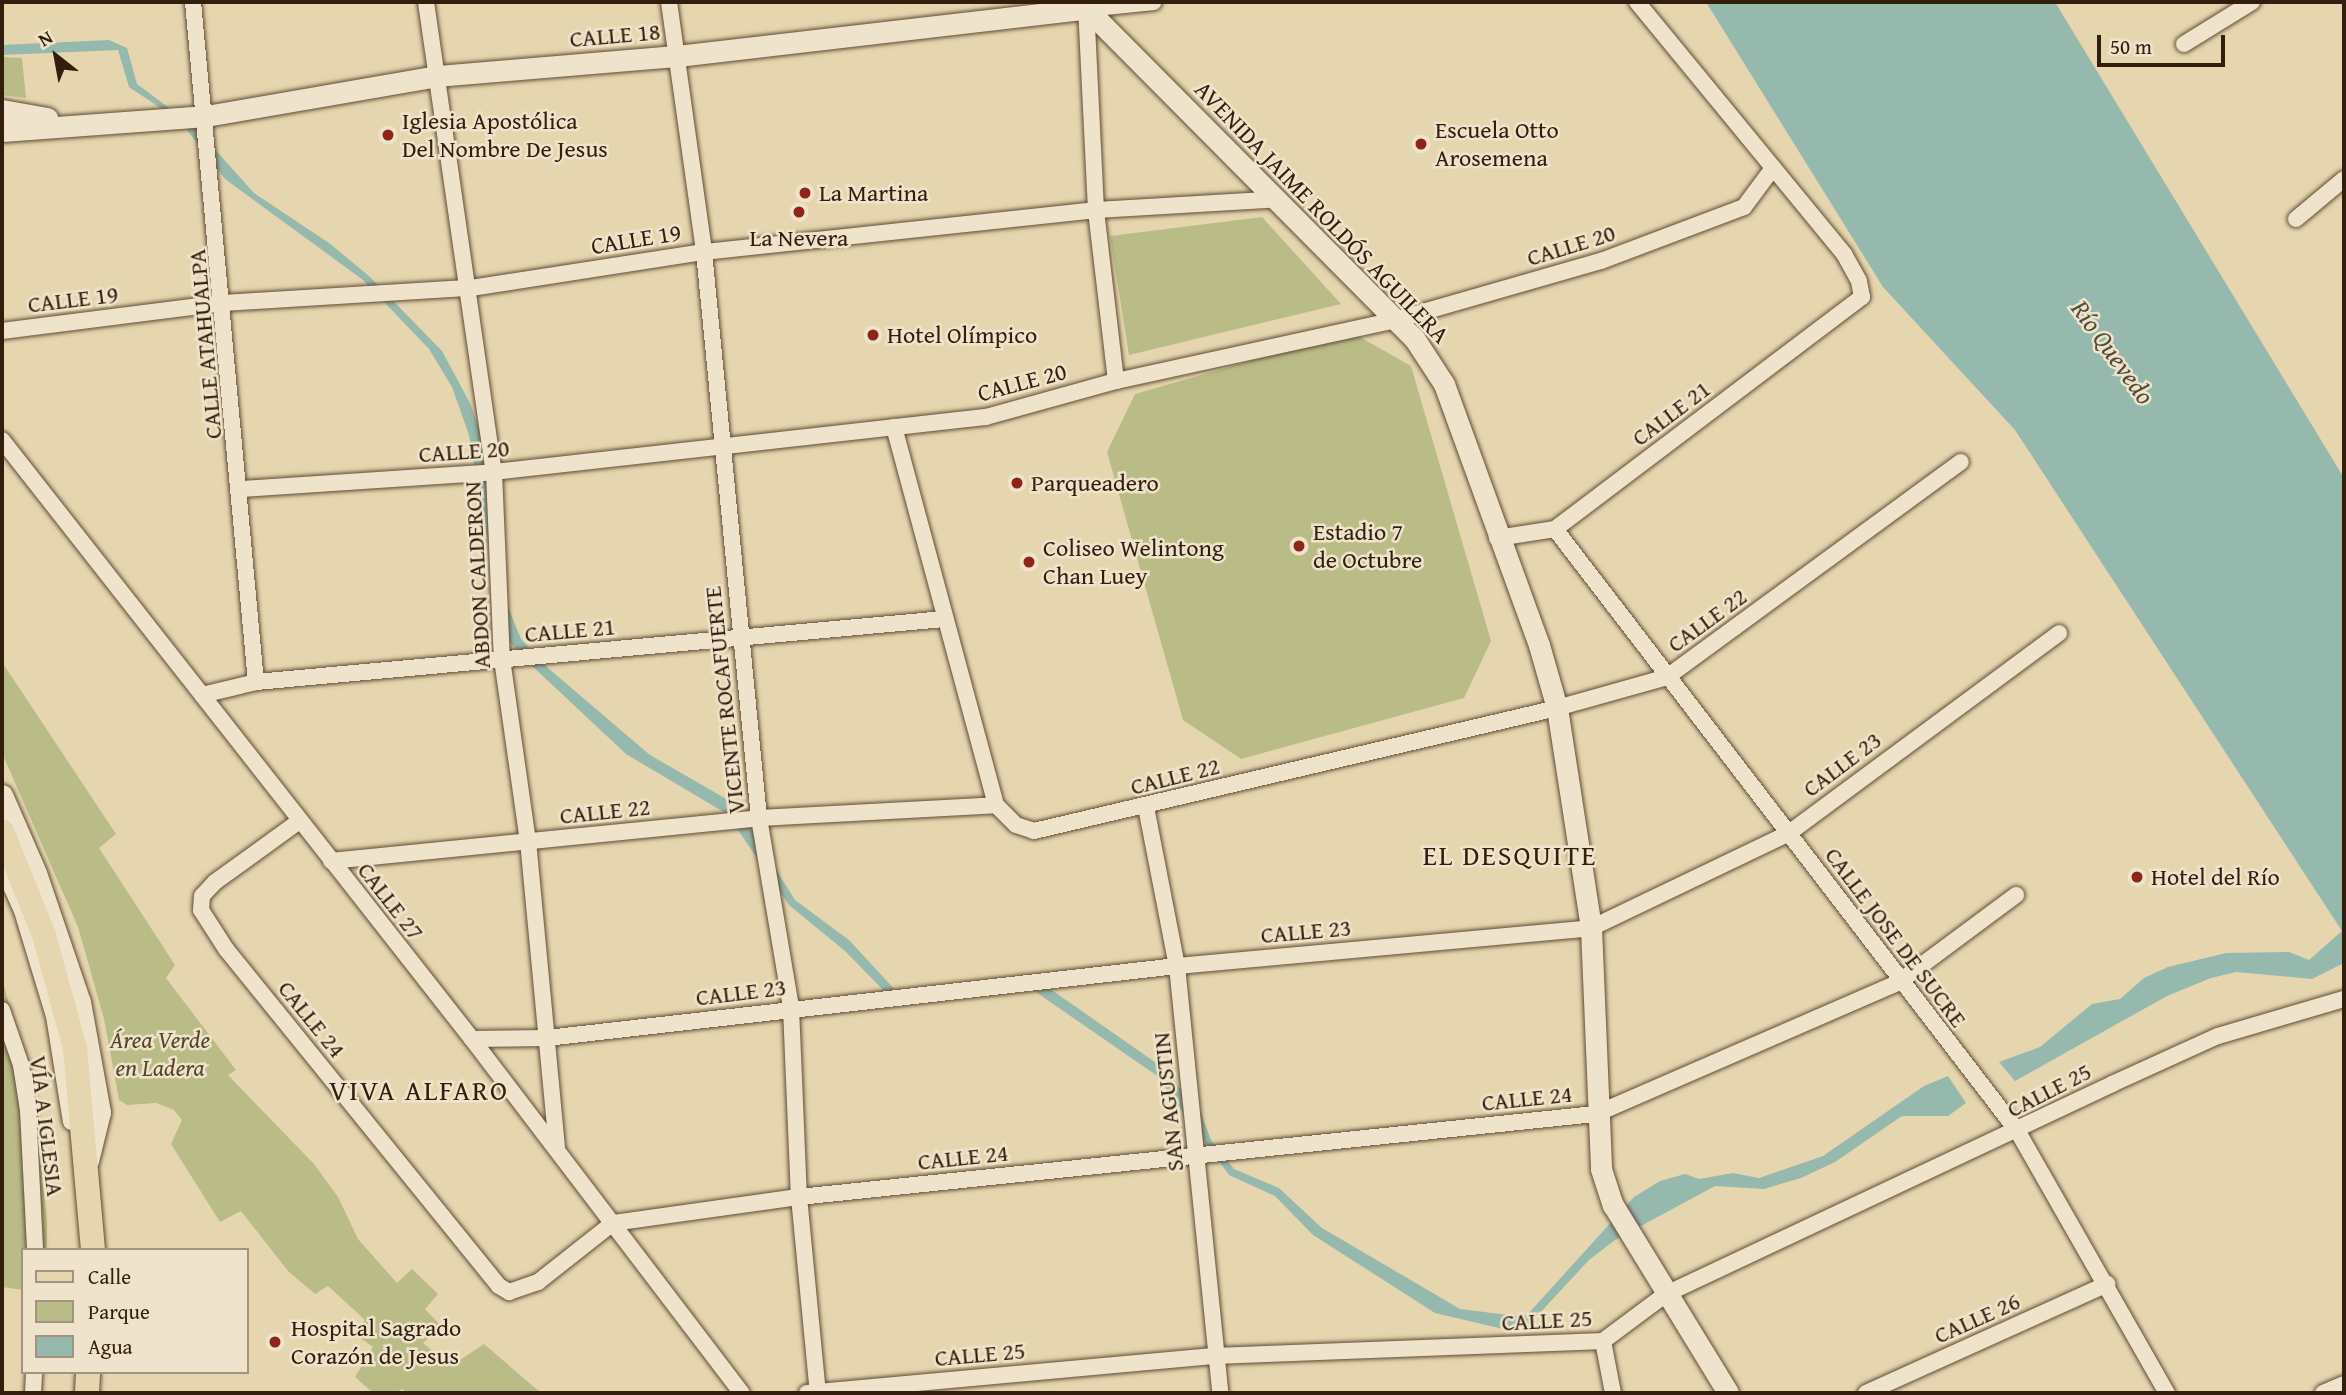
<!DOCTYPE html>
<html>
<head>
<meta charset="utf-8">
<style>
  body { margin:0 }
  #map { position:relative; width:2346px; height:1395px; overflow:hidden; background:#e6d6af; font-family:"Gentium Book Plus",serif }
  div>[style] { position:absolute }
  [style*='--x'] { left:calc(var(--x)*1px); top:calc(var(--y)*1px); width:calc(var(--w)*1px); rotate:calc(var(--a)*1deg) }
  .green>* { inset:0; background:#babc87 }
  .water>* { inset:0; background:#96b9ad }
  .roads { filter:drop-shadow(0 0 2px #604b35) drop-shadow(0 0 2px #604b35) }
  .minor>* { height:16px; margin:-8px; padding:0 8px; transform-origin:8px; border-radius:8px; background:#efe4cb }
  .secondary>* { height:21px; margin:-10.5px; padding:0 10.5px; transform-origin:10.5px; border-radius:10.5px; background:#efe4cb }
  .primary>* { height:24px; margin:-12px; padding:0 12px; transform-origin:12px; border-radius:12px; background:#e6d6af }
  .dots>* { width:19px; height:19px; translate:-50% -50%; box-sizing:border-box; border:4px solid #efe4cb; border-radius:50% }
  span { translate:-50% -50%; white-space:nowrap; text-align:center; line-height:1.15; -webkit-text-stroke:5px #efe4cb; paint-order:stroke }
  .street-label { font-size:24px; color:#331d0c }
  .poi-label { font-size:24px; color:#331d0c }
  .left { translate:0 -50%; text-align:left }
  .park-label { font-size:24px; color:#55452b; font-style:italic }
  .water-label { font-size:26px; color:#514c3c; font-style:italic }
  .quarter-label { font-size:28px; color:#331d0c; letter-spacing:2px }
  .frame { position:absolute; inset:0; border:4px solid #331d0c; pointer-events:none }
  .legend { position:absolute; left:21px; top:1248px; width:228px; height:126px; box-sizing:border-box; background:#efe4cb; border:2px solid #a4947f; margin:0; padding:9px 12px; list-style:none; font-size:21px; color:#331d0c }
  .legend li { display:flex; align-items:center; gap:14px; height:35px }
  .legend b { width:35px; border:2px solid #a4947f }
  .north { position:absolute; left:21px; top:21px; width:70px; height:70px; -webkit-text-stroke:5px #efe4cb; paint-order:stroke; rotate:329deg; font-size:19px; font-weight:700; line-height:28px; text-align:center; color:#331d0c }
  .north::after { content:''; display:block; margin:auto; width:24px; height:32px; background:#331d0c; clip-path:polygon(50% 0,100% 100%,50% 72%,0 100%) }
  .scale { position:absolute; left:2097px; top:35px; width:128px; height:32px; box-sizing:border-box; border:4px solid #331d0c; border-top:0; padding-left:9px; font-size:21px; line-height:24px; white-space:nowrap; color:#331d0c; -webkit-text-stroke:5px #efe4cb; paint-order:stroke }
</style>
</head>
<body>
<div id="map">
  <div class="green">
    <div style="clip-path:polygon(2px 57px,22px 58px,26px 98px,2px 95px)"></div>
    <div style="clip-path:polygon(1262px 217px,1341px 304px,1129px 355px,1110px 236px)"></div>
    <div style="clip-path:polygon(1351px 332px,1411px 366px,1491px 641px,1464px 698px,1241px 759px,1183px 720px,1107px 452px,1135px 394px)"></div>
    <div style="clip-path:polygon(2px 662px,116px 834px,99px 848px,175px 965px,166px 978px,236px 1070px,228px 1075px,314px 1164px,338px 1197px,358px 1239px,397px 1283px,412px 1269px,438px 1294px,425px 1309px,442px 1327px,423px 1343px,451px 1366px,484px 1344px,541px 1393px,408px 1393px,402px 1389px,397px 1393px,373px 1393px,355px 1377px,373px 1347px,355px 1334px,365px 1320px,328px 1286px,315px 1294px,288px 1271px,241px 1211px,220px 1222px,171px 1144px,182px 1120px,174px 1110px,156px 1103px,127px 1105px,119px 1100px,104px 1019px,78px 927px,2px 753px)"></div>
    <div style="clip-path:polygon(2px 978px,33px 1092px,47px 1220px,47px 1250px,23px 1250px,23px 1290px,2px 1287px)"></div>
  </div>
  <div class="water">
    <div style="clip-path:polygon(1706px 2px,2055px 2px,2344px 478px,2344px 963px,2312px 979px,2236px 972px,2211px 978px,2167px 996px,2015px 1081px,1999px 1062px,2040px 1047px,2092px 1004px,2120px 999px,2144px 978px,2168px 967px,2226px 953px,2289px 952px,2309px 960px,2342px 931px,2015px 430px,1883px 287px)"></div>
    <div style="clip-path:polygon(109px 40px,127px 48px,137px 84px,196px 128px,254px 193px,329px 243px,369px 276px,442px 351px,471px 405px,489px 460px,508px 607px,521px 639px,548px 668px,650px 755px,735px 804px,795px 900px,849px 940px,897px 992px,1046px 986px,1162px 1067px,1201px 1113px,1211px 1140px,1234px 1169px,1279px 1188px,1322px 1228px,1460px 1309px,1517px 1316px,1527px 1315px,1634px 1197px,1660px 1181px,1685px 1174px,1699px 1179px,1733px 1173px,1759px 1178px,1823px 1156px,1924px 1086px,1948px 1076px,1966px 1103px,1948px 1116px,1902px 1116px,1835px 1162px,1801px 1178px,1764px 1189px,1715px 1186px,1615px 1240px,1589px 1260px,1525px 1329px,1503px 1329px,1435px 1313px,1313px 1235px,1275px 1196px,1229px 1175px,1156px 1075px,1030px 988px,895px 1002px,845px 951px,789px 905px,727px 814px,626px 754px,531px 665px,505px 637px,469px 435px,452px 387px,429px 349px,363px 280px,225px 179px,180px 121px,129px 87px,118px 50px,2px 55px,2px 45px)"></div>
  </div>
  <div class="roads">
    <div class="minor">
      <div style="--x:193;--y:2;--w:683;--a:84.71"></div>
      <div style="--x:426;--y:2;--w:475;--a:81.8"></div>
      <div style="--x:494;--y:472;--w:187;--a:87.6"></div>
      <div style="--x:502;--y:659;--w:184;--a:81.9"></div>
      <div style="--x:528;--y:841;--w:308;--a:84.6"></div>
      <div style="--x:669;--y:2;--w:252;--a:82"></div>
      <div style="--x:704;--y:252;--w:569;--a:84.45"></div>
      <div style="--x:759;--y:818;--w:193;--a:80.4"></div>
      <div style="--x:791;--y:1008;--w:189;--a:87.6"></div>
      <div style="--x:799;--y:1197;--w:197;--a:84.5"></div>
      <div style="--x:2184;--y:44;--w:80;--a:-31.7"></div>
      <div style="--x:2296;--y:219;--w:62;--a:-39.8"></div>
      <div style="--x:2;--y:331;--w:223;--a:-7.2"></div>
      <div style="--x:223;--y:303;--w:248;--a:-3.5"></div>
      <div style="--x:471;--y:288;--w:236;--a:-8.8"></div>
      <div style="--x:704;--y:252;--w:394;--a:-6.1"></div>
      <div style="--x:1096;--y:210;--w:183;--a:-3.4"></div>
      <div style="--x:1116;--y:381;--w:172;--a:-96.7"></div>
      <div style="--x:1096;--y:210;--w:201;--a:-92.8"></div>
      <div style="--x:1086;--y:9;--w:68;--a:-5.9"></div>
      <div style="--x:894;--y:427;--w:392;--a:74.9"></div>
      <div style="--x:2;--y:440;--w:761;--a:51.88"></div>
      <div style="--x:472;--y:1039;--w:445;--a:52.7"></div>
      <div style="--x:241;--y:489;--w:254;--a:-3.8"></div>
      <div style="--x:494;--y:472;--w:495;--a:-6.4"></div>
      <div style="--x:986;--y:417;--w:135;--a:-15.5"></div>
      <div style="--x:1116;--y:381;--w:286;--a:-12.3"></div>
      <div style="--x:1395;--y:320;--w:214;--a:-16"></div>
      <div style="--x:1601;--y:261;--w:153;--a:-20.7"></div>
      <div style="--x:1744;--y:207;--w:49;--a:-53.4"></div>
      <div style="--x:1555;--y:529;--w:760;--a:52.48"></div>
      <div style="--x:2018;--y:1132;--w:301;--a:60.3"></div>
      <div style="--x:1497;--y:538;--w:59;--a:-8.8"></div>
      <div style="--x:1555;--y:529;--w:385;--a:-37.1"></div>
      <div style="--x:1862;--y:297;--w:16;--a:-101"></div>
      <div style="--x:1859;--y:281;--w:31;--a:-119"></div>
      <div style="--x:1844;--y:254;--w:326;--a:-129.4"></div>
      <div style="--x:202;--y:695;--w:56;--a:-13.5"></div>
      <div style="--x:256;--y:682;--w:691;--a:-5.23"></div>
      <div style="--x:1146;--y:807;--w:162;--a:79"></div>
      <div style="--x:1177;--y:966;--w:429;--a:84.2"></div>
      <div style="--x:298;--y:822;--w:102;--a:144.1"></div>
      <div style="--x:215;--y:882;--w:19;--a:133"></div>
      <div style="--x:202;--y:896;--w:14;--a:94"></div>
      <div style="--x:201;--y:910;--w:46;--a:57.3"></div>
      <div style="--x:226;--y:949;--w:434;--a:51"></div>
      <div style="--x:499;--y:1286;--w:12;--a:31"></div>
      <div style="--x:509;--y:1292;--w:31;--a:-19"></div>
      <div style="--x:538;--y:1282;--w:95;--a:-38.2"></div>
      <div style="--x:613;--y:1223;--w:188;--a:-8"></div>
      <div style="--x:799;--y:1197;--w:801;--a:-5.95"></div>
      <div style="--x:1596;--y:1114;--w:331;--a:-23.5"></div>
      <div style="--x:1899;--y:982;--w:146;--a:-36.6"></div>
      <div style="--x:331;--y:861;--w:430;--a:-5.7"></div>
      <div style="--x:759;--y:818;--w:237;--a:-3.1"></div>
      <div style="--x:996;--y:805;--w:28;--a:45"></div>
      <div style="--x:1016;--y:825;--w:19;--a:18"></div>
      <div style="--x:1034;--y:831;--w:537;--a:-13.23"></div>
      <div style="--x:1557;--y:708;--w:114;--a:-15.7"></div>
      <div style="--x:1667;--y:677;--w:364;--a:-36.2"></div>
      <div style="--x:2;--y:866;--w:49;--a:66"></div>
      <div style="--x:22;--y:911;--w:110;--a:73.1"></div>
      <div style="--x:54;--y:1016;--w:107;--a:80.9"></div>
      <div style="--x:2;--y:1010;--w:58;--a:70.9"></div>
      <div style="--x:21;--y:1065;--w:46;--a:81.2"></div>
      <div style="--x:28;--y:1110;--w:140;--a:87.1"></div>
      <div style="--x:472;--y:1039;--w:75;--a:-0.8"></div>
      <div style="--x:547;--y:1038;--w:634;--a:-6.52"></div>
      <div style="--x:1177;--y:966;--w:416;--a:-5.2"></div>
      <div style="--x:1591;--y:928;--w:220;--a:-25.6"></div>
      <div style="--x:1789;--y:833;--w:336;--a:-36.5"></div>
      <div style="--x:1603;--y:1341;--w:53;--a:79.1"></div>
      <div style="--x:33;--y:1393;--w:21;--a:-87"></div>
      <div style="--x:807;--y:1393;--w:411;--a:-5.2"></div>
      <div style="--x:1216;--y:1356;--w:387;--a:-2.2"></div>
      <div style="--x:1603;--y:1341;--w:79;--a:-36.7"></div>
      <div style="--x:1666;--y:1294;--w:493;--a:-25.2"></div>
      <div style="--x:2112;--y:1084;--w:116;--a:-24.4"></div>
      <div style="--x:2218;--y:1036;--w:131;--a:-16.4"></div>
      <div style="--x:1866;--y:1393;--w:265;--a:-24.3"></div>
      <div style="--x:2323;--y:1393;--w:23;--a:-23"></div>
    </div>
    <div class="secondary">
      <div style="--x:1080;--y:2;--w:474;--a:45.2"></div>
      <div style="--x:1414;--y:338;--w:55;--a:56.9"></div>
      <div style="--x:1444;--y:384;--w:278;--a:70"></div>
      <div style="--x:1539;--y:645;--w:66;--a:74.1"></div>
      <div style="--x:1557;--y:708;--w:223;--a:81.2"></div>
      <div style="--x:1591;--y:928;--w:241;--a:87.6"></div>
      <div style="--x:1601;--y:1169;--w:38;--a:72"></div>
      <div style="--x:1613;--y:1205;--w:220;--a:58.5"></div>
      <div style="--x:2;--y:110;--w:46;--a:10.1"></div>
      <div style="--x:2;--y:131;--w:205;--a:-4.2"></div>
      <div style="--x:206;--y:116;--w:234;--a:-9.8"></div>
      <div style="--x:437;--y:76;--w:241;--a:-4.8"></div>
      <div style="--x:677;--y:56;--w:412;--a:-6.6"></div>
      <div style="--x:2;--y:795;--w:85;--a:66.4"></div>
      <div style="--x:36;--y:873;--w:136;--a:71.2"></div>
      <div style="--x:80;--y:1002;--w:112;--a:79.7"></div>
      <div style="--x:100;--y:1112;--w:50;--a:103.8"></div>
    </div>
    <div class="primary">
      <div style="--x:2;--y:831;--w:112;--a:68"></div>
      <div style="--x:44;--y:935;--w:117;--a:74.7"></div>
      <div style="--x:75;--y:1048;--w:203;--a:84.9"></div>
      <div style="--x:87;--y:1393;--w:21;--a:-87"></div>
    </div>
  </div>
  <div class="dots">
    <div style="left:388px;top:135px;background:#8f2418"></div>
    <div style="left:1421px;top:144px;background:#8f2418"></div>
    <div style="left:805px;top:193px;background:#8f2418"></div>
    <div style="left:799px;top:212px;background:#8f2418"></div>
    <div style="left:873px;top:335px;background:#8f2418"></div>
    <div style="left:1017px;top:483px;background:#8f2418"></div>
    <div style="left:1299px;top:546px;background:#8f2418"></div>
    <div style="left:1029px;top:562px;background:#8f2418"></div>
    <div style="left:2137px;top:877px;background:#8f2418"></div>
    <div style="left:275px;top:1342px;background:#8f2418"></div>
  </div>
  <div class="street-label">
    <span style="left:615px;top:35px;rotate:-5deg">CALLE 18</span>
    <span style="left:1322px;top:212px;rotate:46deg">AVENIDA JAIME ROLDÓS AGUILERA</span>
    <span style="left:636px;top:239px;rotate:-9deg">CALLE 19</span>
    <span style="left:1571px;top:245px;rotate:-17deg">CALLE 20</span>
    <span style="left:73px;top:299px;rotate:-7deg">CALLE 19</span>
    <span style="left:205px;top:344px;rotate:-95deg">CALLE ATAHUALPA</span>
    <span style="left:1022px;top:382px;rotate:-15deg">CALLE 20</span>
    <span style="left:1671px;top:413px;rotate:-37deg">CALLE 21</span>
    <span style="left:464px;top:451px;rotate:-4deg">CALLE 20</span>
    <span style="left:477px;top:575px;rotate:-93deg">ABDON CALDERON</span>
    <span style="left:1707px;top:620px;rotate:-36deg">CALLE 22</span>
    <span style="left:570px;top:630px;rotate:-5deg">CALLE 21</span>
    <span style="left:724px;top:700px;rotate:-96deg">VICENTE ROCAFUERTE</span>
    <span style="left:1842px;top:764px;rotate:-37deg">CALLE 23</span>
    <span style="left:1175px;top:776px;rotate:-14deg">CALLE 22</span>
    <span style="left:605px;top:811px;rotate:-6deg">CALLE 22</span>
    <span style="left:391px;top:901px;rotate:52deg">CALLE 27</span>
    <span style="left:1306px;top:931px;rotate:-5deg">CALLE 23</span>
    <span style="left:1896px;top:937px;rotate:53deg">CALLE JOSE DE SUCRE</span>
    <span style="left:741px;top:992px;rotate:-7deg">CALLE 23</span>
    <span style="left:312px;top:1019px;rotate:51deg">CALLE 24</span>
    <span style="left:2049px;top:1090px;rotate:-27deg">CALLE 25</span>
    <span style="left:1527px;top:1098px;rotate:-6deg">CALLE 24</span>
    <span style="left:1168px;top:1102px;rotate:-96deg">SAN AGUSTIN</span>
    <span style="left:47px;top:1126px;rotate:83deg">VÍA A IGLESIA</span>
    <span style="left:963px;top:1157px;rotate:-6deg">CALLE 24</span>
    <span style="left:1977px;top:1318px;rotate:-24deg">CALLE 26</span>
    <span style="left:1547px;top:1320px;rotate:-3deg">CALLE 25</span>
    <span style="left:980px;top:1354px;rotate:-5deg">CALLE 25</span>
  </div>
  <div class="poi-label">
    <span class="left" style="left:402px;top:135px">Iglesia Apostólica<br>Del Nombre De Jesus</span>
    <span class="left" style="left:1435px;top:144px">Escuela Otto<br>Arosemena</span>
    <span class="left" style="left:819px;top:193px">La Martina</span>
    <span style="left:799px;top:238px">La Nevera</span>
    <span class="left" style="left:887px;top:335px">Hotel Olímpico</span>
    <span class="left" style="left:1031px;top:483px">Parqueadero</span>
    <span class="left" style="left:1313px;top:546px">Estadio 7<br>de Octubre</span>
    <span class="left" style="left:1043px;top:562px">Coliseo Welintong<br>Chan Luey</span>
    <span class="left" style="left:2151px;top:877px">Hotel del Río</span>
    <span class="left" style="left:291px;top:1342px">Hospital Sagrado<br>Corazón de Jesus</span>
  </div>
  <div class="park-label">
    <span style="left:160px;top:1054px">Área Verde<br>en Ladera</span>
  </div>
  <div class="water-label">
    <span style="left:2113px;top:352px;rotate:54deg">Río Quevedo</span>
  </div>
  <div class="quarter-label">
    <span style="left:1510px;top:855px">EL DESQUITE</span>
    <span style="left:419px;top:1090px">VIVA ALFARO</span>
  </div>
  <div class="frame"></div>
  <ul class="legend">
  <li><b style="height:9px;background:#e6d6af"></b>Calle</li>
  <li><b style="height:19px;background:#babc87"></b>Parque</li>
  <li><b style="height:19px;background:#96b9ad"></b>Agua</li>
  </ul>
  <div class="north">N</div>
  <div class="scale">50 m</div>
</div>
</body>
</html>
